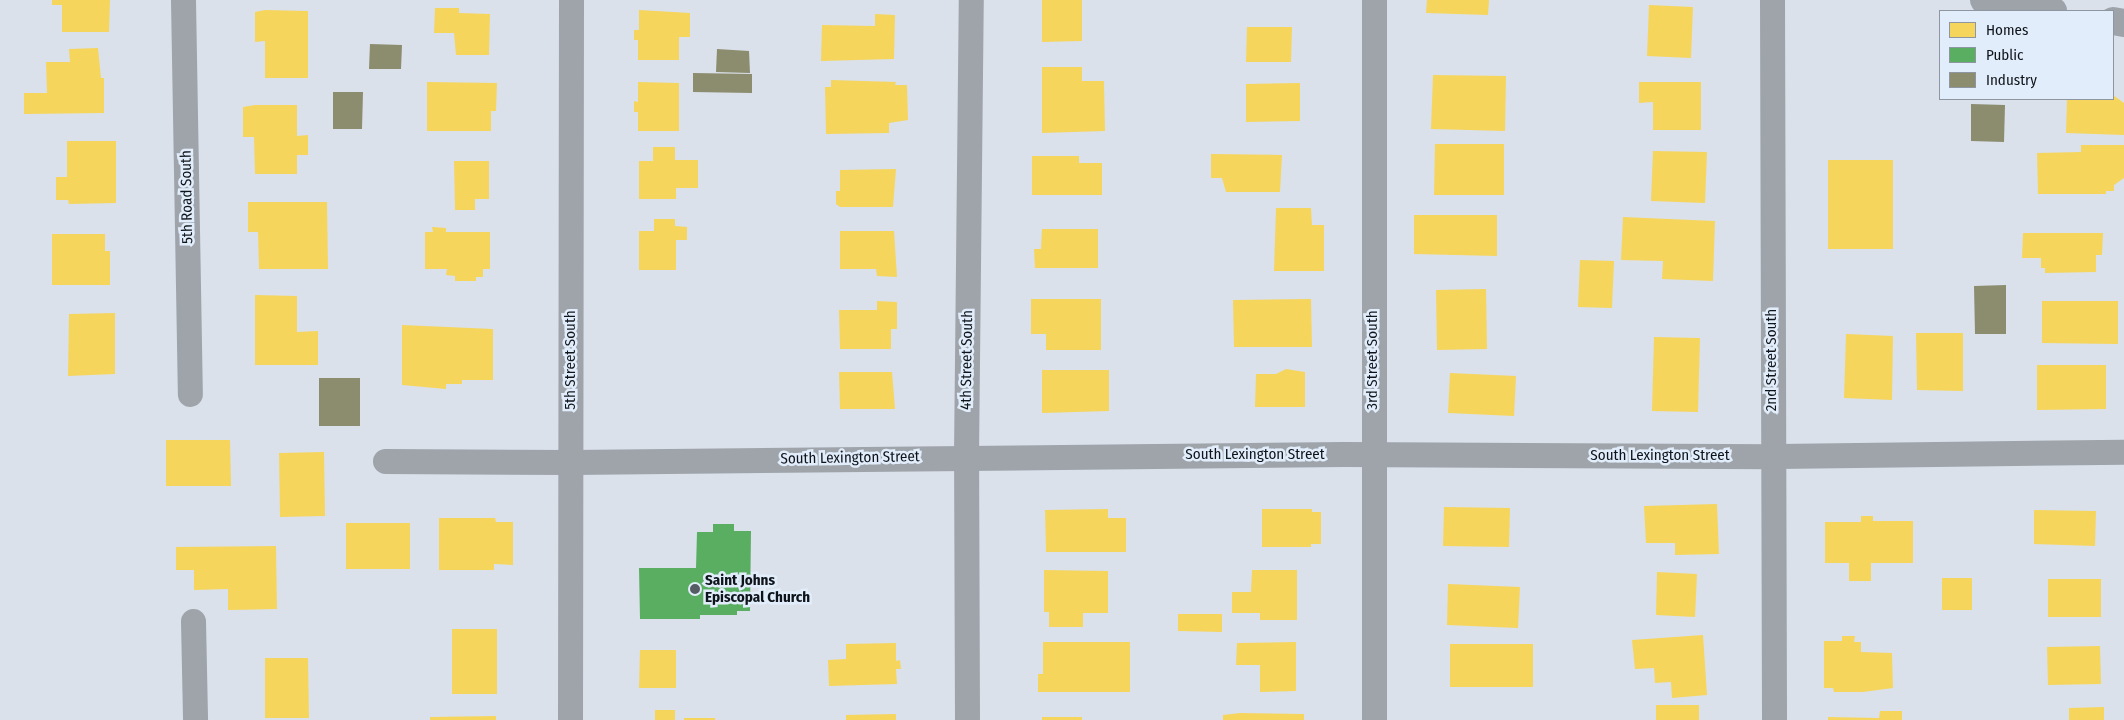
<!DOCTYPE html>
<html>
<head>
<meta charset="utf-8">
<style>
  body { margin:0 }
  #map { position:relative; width:2124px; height:720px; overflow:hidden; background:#dae1eb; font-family:"Fira Sans Condensed",sans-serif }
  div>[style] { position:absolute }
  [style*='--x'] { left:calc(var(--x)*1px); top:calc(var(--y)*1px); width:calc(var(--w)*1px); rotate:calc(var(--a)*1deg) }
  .homes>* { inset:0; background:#f6d55c }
  .public>* { inset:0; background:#5aae61 }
  .industry>* { inset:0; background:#8c8c6e }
  .street>* { height:25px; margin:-12.5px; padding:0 12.5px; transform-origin:12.5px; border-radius:12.5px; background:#9ea4aa }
  .secondary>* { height:28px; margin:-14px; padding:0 14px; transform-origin:14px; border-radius:14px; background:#9ea3aa }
  .dots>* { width:14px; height:14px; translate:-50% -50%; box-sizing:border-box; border:2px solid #e2edfb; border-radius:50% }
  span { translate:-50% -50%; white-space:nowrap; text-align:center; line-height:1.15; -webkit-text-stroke:5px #e2edfb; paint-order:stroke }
  .street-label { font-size:15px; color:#0f141a }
  .poi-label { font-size:15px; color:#0f141a; font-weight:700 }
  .left { translate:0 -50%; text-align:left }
  .legend { position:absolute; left:1939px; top:10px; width:175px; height:90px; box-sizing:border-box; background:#e2edfb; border:1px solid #8e96a1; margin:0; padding:6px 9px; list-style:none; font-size:15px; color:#0f141a }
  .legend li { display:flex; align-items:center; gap:10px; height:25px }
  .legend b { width:25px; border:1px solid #8e96a1 }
</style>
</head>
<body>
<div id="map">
  <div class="homes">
    <div style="clip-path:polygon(52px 0,110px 0,109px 32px,62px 32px,62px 5px,52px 5px)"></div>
    <div style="clip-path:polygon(1042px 0,1082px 0,1082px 41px,1042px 42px)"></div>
    <div style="clip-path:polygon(1427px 0,1489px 0,1488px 15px,1426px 13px)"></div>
    <div style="clip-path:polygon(1649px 5px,1693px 7px,1691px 58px,1647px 56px)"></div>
    <div style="clip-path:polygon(435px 8px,459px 8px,459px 13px,490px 14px,489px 55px,456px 55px,454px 33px,434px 33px)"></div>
    <div style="clip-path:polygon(265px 10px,308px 11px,308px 78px,265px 78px,265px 41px,255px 42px,255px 12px)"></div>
    <div style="clip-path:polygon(639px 10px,690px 13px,690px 37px,679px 37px,679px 60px,638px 60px,638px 40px,634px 40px,634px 30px,639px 30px)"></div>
    <div style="clip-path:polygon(875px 14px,895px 15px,894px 59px,821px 61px,822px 25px,875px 26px)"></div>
    <div style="clip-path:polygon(1247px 27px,1292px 27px,1291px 62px,1246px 62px)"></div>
    <div style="clip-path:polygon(98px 48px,101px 78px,104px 78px,104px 113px,24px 114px,24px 93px,47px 93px,46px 62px,70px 62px,69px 49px)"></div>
    <div style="clip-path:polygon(1042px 67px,1082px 67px,1082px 81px,1104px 81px,1105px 131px,1042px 133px)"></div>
    <div style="clip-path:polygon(1433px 75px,1506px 76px,1505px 131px,1431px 129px)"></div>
    <div style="clip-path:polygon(831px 80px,896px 82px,895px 85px,907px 85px,908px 120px,889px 123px,889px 133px,826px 134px,825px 87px,831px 87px)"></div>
    <div style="clip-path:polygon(427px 82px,497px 83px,496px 111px,491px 111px,491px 131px,427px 131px)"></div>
    <div style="clip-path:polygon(638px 82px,679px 83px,679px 131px,638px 131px,638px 112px,634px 112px,634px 101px,638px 102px)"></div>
    <div style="clip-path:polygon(1639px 82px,1701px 82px,1701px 130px,1653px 130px,1653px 102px,1639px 103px)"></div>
    <div style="clip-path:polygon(1300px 83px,1300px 121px,1246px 122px,1246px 84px)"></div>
    <div style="clip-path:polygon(2113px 95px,2124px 103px,2124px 135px,2066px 133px,2067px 99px,2113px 99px)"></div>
    <div style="clip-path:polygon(255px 105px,297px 105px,297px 136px,308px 135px,308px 155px,297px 155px,297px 174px,255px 174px,254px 137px,243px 137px,243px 107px)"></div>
    <div style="clip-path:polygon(67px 141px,116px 141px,116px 203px,69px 204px,68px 200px,56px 200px,56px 177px,67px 177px)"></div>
    <div style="clip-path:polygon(1435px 144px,1504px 144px,1504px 195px,1434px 195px)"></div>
    <div style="clip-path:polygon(2081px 145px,2124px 145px,2124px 178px,2114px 185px,2114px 191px,2106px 191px,2106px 194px,2038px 194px,2037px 153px,2081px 152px)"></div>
    <div style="clip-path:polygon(653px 147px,675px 147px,675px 160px,698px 160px,698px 188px,676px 188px,676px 199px,639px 199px,639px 161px,653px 161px)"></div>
    <div style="clip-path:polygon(1653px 151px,1707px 152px,1705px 203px,1651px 201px)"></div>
    <div style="clip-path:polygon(1211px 154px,1282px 155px,1280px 192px,1226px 192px,1222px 178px,1211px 178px)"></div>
    <div style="clip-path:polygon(1032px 156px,1079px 156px,1079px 163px,1102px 163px,1102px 195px,1032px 195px)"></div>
    <div style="clip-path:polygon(1828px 160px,1893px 160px,1893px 249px,1828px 249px)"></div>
    <div style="clip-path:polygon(454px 161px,489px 161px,489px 199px,475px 199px,475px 210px,455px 210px)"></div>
    <div style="clip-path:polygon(896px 169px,893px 207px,840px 207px,836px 204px,836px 191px,840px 191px,840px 170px)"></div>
    <div style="clip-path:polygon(248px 202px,327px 202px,328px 269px,259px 269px,258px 232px,248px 232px)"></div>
    <div style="clip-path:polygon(1276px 208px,1311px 208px,1312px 225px,1324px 225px,1324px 271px,1274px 271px)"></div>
    <div style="clip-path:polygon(1414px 215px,1497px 215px,1497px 256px,1414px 254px)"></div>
    <div style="clip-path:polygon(1623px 217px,1715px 221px,1713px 281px,1662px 279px,1663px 261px,1621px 260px)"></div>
    <div style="clip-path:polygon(654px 219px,675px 219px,675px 226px,687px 227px,687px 240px,676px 240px,676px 270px,639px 270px,639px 231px,654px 231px)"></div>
    <div style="clip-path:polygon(432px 227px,446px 228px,446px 232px,490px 232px,490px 269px,483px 269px,483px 277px,476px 277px,476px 281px,455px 281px,455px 276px,446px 275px,447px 269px,425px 269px,425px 232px,433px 232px)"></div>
    <div style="clip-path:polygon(1042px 229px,1098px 229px,1098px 268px,1035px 268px,1034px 249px,1041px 249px)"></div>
    <div style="clip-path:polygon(840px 231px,894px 231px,897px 277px,877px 276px,876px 269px,840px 269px)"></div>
    <div style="clip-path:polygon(2023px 233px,2103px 233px,2102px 255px,2096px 255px,2096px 272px,2045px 273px,2045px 268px,2041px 268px,2041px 258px,2022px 258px)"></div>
    <div style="clip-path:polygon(52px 234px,105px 234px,105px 251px,110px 251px,110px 285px,52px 285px)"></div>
    <div style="clip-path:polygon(1580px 260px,1614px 261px,1612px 308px,1578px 307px)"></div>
    <div style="clip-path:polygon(1486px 289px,1487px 349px,1437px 350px,1436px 290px)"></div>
    <div style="clip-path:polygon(255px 295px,297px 296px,297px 332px,318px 331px,318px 365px,255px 365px)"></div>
    <div style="clip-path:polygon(1031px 299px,1101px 299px,1101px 350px,1046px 350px,1046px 334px,1031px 334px)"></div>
    <div style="clip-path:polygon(1311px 299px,1312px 347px,1234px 347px,1233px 300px)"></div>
    <div style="clip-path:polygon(877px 301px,897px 302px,897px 329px,891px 329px,891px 349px,840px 349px,839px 310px,877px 310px)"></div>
    <div style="clip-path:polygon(2042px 301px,2118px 301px,2118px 344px,2042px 343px)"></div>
    <div style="clip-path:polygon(115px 313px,115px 374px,68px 376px,69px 314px)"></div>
    <div style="clip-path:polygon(402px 325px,493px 329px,493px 380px,462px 380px,462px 384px,446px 384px,446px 389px,402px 385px)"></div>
    <div style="clip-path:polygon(1916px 333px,1963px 333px,1963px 391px,1917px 390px)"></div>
    <div style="clip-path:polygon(1846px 334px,1893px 336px,1892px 400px,1844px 398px)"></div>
    <div style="clip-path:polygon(1654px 337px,1700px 338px,1698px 412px,1652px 411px)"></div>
    <div style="clip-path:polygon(2037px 365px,2106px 365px,2106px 409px,2037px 410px)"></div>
    <div style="clip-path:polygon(1286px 369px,1305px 372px,1305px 407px,1255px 407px,1256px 374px,1276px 374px)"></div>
    <div style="clip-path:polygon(1042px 370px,1109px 370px,1109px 411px,1042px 413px)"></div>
    <div style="clip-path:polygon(839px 372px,892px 372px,895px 409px,840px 409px)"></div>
    <div style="clip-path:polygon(1450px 373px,1516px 376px,1514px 416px,1448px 413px)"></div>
    <div style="clip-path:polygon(166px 440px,230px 440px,231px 486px,166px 486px)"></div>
    <div style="clip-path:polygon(324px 452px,325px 516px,280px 517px,279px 453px)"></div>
    <div style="clip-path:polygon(1717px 504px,1719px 554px,1675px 555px,1675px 543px,1646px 543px,1644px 506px)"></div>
    <div style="clip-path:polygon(1444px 507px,1510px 508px,1509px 547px,1443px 546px)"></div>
    <div style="clip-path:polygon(1108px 509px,1108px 518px,1126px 518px,1126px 552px,1046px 552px,1045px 510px)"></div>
    <div style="clip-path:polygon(1262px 509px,1312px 509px,1312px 512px,1321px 512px,1321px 544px,1311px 544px,1311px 547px,1262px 547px)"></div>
    <div style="clip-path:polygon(2034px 510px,2096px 511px,2095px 546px,2034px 544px)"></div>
    <div style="clip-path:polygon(1861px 516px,1873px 516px,1873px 521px,1913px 521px,1913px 563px,1871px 563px,1871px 581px,1849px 581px,1849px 563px,1825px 563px,1825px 522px,1861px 522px)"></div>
    <div style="clip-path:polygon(439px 518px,495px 518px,496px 522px,513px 522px,513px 565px,494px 564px,494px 570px,439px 570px)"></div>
    <div style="clip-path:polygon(346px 523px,410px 523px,410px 569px,346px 569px)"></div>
    <div style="clip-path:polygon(276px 546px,277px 609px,228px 610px,228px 589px,194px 590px,194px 570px,176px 570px,176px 547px)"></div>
    <div style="clip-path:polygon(1044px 570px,1108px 571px,1108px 613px,1083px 613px,1083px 627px,1049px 627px,1049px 612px,1044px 612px)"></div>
    <div style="clip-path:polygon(1252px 570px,1297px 570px,1297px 620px,1260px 620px,1260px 613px,1232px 613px,1232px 592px,1251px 592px)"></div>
    <div style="clip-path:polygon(1657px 572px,1697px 574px,1695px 617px,1656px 615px)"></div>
    <div style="clip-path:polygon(1942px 578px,1972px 578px,1972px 610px,1942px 610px)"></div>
    <div style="clip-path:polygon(2048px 579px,2101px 579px,2101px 617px,2048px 617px)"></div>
    <div style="clip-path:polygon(1448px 584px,1520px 587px,1518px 628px,1447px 625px)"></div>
    <div style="clip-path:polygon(1178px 614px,1222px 614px,1222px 632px,1178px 631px)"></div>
    <div style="clip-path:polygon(452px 629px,497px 629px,497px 694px,452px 694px)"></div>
    <div style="clip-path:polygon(1703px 635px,1707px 695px,1672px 698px,1671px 682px,1655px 683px,1654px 668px,1635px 669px,1632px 640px)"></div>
    <div style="clip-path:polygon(1842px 636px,1855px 636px,1854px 642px,1861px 642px,1861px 652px,1892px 653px,1893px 688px,1863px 692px,1834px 692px,1833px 688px,1824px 688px,1824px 641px,1842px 641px)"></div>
    <div style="clip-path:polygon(1043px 642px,1130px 642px,1130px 692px,1038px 692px,1038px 674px,1043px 674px)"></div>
    <div style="clip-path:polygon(1296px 642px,1296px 691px,1260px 692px,1260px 665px,1236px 665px,1237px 643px)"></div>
    <div style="clip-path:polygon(896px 643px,896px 661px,900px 660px,901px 669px,896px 669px,897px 684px,829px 686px,828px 660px,846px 659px,846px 644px)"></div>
    <div style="clip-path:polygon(1450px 644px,1533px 644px,1533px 687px,1450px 687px)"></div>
    <div style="clip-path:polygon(2100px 646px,2101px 684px,2048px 685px,2047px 647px)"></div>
    <div style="clip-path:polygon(640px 650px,676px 650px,676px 688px,639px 688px)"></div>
    <div style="clip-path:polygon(265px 658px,308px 658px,309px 718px,265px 718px)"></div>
    <div style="clip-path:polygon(1656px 705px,1699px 705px,1699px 720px,1656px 720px)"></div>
    <div style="clip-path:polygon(2104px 707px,2104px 720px,2069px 720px,2069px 708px)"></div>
    <div style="clip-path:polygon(655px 710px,675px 710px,675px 720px,655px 720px)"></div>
    <div style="clip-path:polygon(1880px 711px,1902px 711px,1902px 720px,1828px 720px,1828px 717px,1879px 718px)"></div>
    <div style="clip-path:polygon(1240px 713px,1304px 714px,1304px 720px,1223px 720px,1223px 715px)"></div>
    <div style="clip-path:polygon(896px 714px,896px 720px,846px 720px,846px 715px)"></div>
    <div style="clip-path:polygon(496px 716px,496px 720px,430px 720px,430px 717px)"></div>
    <div style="clip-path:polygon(1042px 717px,1082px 717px,1082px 720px,1042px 720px)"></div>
    <div style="clip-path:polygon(684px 718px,715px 718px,715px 720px,684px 720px)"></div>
  </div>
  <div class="public">
    <div style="clip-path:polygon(713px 524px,734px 524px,734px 531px,751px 531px,750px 611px,737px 611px,737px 615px,700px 615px,700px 619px,640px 619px,639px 568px,696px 568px,697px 532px,713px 532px)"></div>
  </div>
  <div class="industry">
    <div style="clip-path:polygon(370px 44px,402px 45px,401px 69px,369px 69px)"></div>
    <div style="clip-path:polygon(717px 49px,749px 51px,750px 73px,716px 72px)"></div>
    <div style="clip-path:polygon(693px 73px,752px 74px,752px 93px,693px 92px)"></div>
    <div style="clip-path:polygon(333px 92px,363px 92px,362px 129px,333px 129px)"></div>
    <div style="clip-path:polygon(1971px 104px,2005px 105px,2004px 142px,1971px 141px)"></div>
    <div style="clip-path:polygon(2006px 285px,2006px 334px,1975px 334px,1974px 286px)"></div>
    <div style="clip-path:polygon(319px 378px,360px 378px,360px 426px,319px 426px)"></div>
  </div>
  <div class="street">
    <div style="--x:183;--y:0;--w:394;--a:89"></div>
    <div style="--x:1772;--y:0;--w:720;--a:89.84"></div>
    <div style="--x:385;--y:461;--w:186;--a:0.3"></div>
    <div style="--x:571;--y:462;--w:773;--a:-0.59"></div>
    <div style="--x:1344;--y:454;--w:428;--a:0.3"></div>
    <div style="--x:1772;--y:456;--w:352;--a:-0.7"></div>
    <div style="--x:193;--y:621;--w:99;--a:88.8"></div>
    <div style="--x:570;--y:720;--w:720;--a:-89.92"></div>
    <div style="--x:967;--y:720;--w:264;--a:-90.2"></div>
    <div style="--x:966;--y:456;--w:456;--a:-89.4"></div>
    <div style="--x:1374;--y:720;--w:720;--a:-90"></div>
  </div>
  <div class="secondary">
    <div style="--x:1984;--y:0;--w:70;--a:9.1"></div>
    <div style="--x:2113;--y:21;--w:11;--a:10"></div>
  </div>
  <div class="dots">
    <div style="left:695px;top:589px;background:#565c63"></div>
  </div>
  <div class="street-label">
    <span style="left:187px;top:197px;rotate:-91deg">5th Road South</span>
    <span style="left:571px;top:360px;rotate:-90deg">5th Street South</span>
    <span style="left:967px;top:360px;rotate:-89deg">4th Street South</span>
    <span style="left:1373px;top:360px;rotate:-90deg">3rd Street South</span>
    <span style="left:1772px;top:360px;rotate:-90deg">2nd Street South</span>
    <span style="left:1255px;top:455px">South Lexington Street</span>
    <span style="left:1660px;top:456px">South Lexington Street</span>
    <span style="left:850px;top:458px;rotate:-1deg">South Lexington Street</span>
  </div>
  <div class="poi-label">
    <span class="left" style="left:705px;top:589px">Saint Johns<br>Episcopal Church</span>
  </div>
  <ul class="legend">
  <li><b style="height:14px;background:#f6d55c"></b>Homes</li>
  <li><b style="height:14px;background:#5aae61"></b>Public</li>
  <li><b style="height:14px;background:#8c8c6e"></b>Industry</li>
  </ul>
</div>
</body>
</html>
